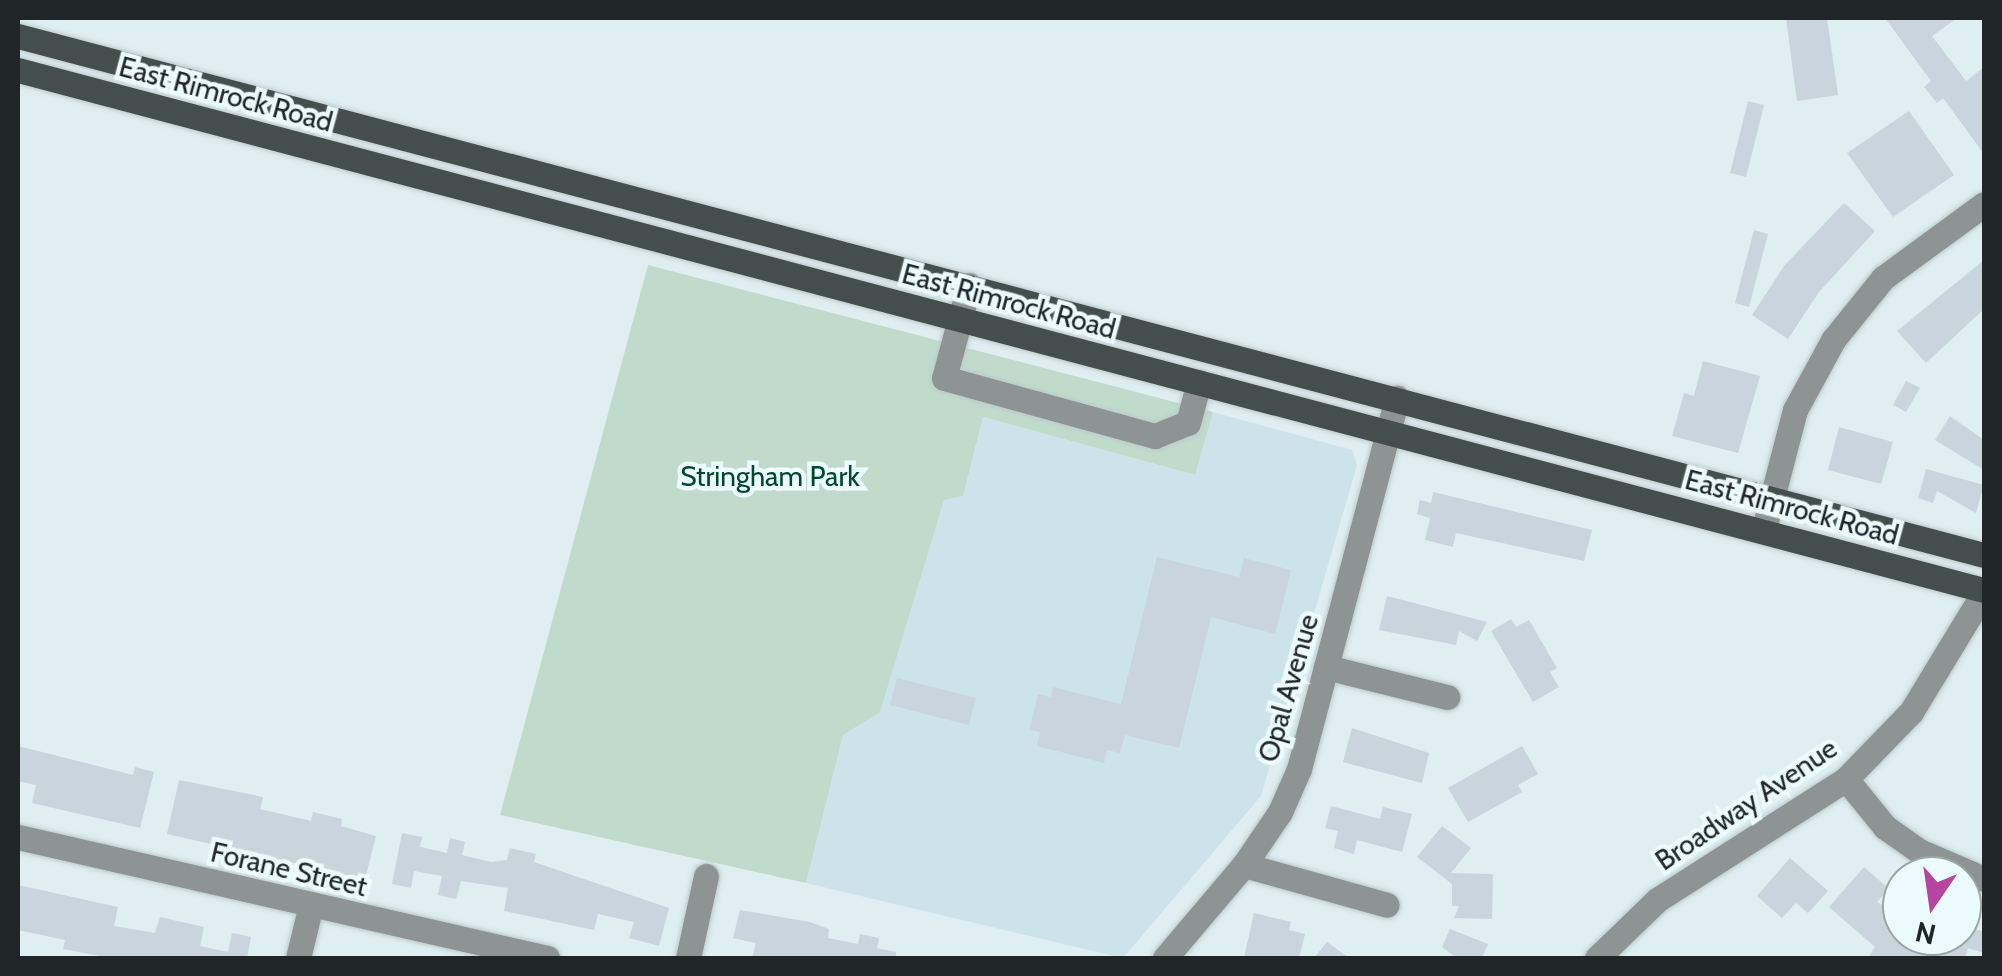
<!DOCTYPE html>
<html>
<head>
<meta charset="utf-8">
<style>
  body { margin:0 }
  #map { position:relative; width:2002px; height:976px; overflow:hidden; background:#dfeef0; font-family:Cabin,sans-serif }
  div>[style] { position:absolute }
  [style*='--x'] { left:calc(var(--x)*1px); top:calc(var(--y)*1px); width:calc(var(--w)*1px); rotate:calc(var(--a)*1deg) }
  .built>* { inset:0; background:#cce4e9 }
  .green>* { inset:0; background:#c0dbcc }
  .building>* { inset:0; background:#c9d4dc }
  .roads { filter:drop-shadow(0 0 2px #bdcacc) drop-shadow(0 0 2px #bdcacc) }
  .minor>* { height:25px; margin:-12.5px; padding:0 12.5px; transform-origin:12.5px; border-radius:12.5px; background:#8e9493 }
  .major>* { height:25px; margin:-12.5px; padding:0 12.5px; transform-origin:12.5px; border-radius:12.5px; background:#444e4d }
  span { translate:-50% -50%; white-space:nowrap; text-align:center; line-height:1.15; -webkit-text-stroke:9px #ecfbfe; paint-order:stroke }
  .street-label { font-size:28px; color:#202627 }
  .park-label { font-size:28px; color:#02482e }
  .frame { position:absolute; inset:0; border:20px solid #202627; pointer-events:none }
  .north { position:absolute; left:1882px; top:856px; width:100px; height:100px; box-sizing:border-box; background:#ecfbfe; border:2px solid #9aa6a8; border-radius:50%; rotate:193deg; font-size:28px; font-weight:700; line-height:40px; text-align:center; color:#202627 }
  .north::after { content:''; display:block; margin:auto; width:35px; height:45px; background:#b7449f; clip-path:polygon(50% 0,100% 100%,50% 72%,0 100%) }
</style>
</head>
<body>
<div id="map">
  <div class="built">
    <div style="clip-path:polygon(1213px 412px,1352px 450px,1357px 465px,1261px 796px,1123px 958px,806px 883px,843px 735px,944px 500px,963px 495px,983px 417px,1194px 475px)"></div>
  </div>
  <div class="green">
    <div style="clip-path:polygon(648px 265px,1213px 412px,1195px 475px,983px 417px,963px 496px,944px 500px,880px 712px,843px 735px,806px 883px,500px 815px)"></div>
  </div>
  <div class="building">
    <div style="clip-path:polygon(1786px 18px,1827px 18px,1838px 95px,1797px 101px)"></div>
    <div style="clip-path:polygon(1885px 18px,1957px 18px,1932px 36px,1966px 81px,1984px 67px,1984px 154px,1943px 98px,1937px 103px,1924px 87px,1931px 81px)"></div>
    <div style="clip-path:polygon(1748px 101px,1764px 105px,1746px 177px,1730px 173px)"></div>
    <div style="clip-path:polygon(1909px 111px,1954px 175px,1893px 217px,1847px 153px)"></div>
    <div style="clip-path:polygon(1844px 203px,1875px 231px,1819px 292px,1788px 339px,1752px 315px,1784px 266px)"></div>
    <div style="clip-path:polygon(1754px 230px,1768px 234px,1749px 307px,1735px 303px)"></div>
    <div style="clip-path:polygon(1984px 260px,1984px 309px,1926px 363px,1897px 331px)"></div>
    <div style="clip-path:polygon(1703px 361px,1760px 376px,1738px 453px,1672px 436px,1684px 393px,1694px 396px)"></div>
    <div style="clip-path:polygon(1906px 381px,1920px 388px,1906px 412px,1893px 405px)"></div>
    <div style="clip-path:polygon(1950px 416px,1984px 440px,1984px 470px,1935px 440px)"></div>
    <div style="clip-path:polygon(1839px 427px,1893px 442px,1881px 484px,1828px 470px)"></div>
    <div style="clip-path:polygon(1926px 469px,1984px 485px,1976px 513px,1937px 491px,1933px 503px,1918px 498px)"></div>
    <div style="clip-path:polygon(1433px 492px,1592px 530px,1584px 561px,1456px 533px,1453px 547px,1425px 540px,1430px 518px,1417px 514px,1420px 500px,1431px 503px)"></div>
    <div style="clip-path:polygon(1157px 557px,1239px 577px,1244px 558px,1291px 570px,1275px 634px,1211px 617px,1179px 748px,1125px 735px,1120px 753px,1107px 750px,1104px 763px,1037px 746px,1040px 732px,1029px 730px,1038px 694px,1051px 697px,1053px 687px,1121px 704px)"></div>
    <div style="clip-path:polygon(1387px 596px,1487px 622px,1477px 641px,1459px 631px,1456px 645px,1379px 630px)"></div>
    <div style="clip-path:polygon(1511px 619px,1516px 627px,1529px 620px,1557px 668px,1550px 672px,1559px 687px,1533px 702px,1491px 631px)"></div>
    <div style="clip-path:polygon(897px 678px,976px 698px,969px 725px,890px 705px)"></div>
    <div style="clip-path:polygon(1352px 728px,1429px 753px,1422px 783px,1343px 762px)"></div>
    <div style="clip-path:polygon(18px 746px,133px 775px,135px 767px,154px 772px,140px 828px,32px 803px,36px 785px,18px 781px)"></div>
    <div style="clip-path:polygon(1522px 746px,1538px 774px,1518px 785px,1522px 792px,1468px 822px,1448px 788px)"></div>
    <div style="clip-path:polygon(179px 780px,263px 797px,260px 809px,311px 821px,313px 812px,342px 819px,341px 826px,376px 836px,365px 879px,167px 834px)"></div>
    <div style="clip-path:polygon(1331px 806px,1380px 819px,1383px 807px,1412px 814px,1402px 852px,1357px 840px,1354px 854px,1334px 848px,1338px 831px,1325px 828px)"></div>
    <div style="clip-path:polygon(1442px 826px,1471px 848px,1451px 873px,1493px 874px,1492px 919px,1454px 918px,1459px 906px,1452px 906px,1452px 884px,1417px 857px)"></div>
    <div style="clip-path:polygon(402px 833px,422px 837px,420px 847px,447px 853px,450px 838px,465px 842px,462px 855px,491px 862px,507px 860px,510px 848px,536px 854px,534px 862px,669px 908px,659px 946px,629px 938px,634px 922px,598px 914px,594px 930px,504px 911px,508px 888px,461px 881px,456px 899px,438px 895px,442px 876px,414px 871px,411px 888px,392px 884px)"></div>
    <div style="clip-path:polygon(1790px 858px,1828px 891px,1808px 913px,1796px 903px,1782px 918px,1757px 896px)"></div>
    <div style="clip-path:polygon(1864px 867px,1889px 889px,1877px 902px,1902px 917px,1902px 936px,1928px 944px,1931px 936px,1962px 936px,1962px 924px,1984px 932px,1984px 953px,1968px 948px,1965px 958px,1868px 958px,1875px 947px,1829px 907px)"></div>
    <div style="clip-path:polygon(18px 885px,118px 907px,114px 926px,155px 933px,160px 917px,204px 927px,200px 946px,228px 952px,232px 933px,251px 937px,247px 958px,111px 958px,63px 949px,65px 940px,18px 930px)"></div>
    <div style="clip-path:polygon(740px 910px,810px 922px,829px 929px,828px 938px,858px 944px,860px 934px,879px 938px,877px 948px,896px 952px,896px 958px,752px 958px,756px 943px,733px 938px)"></div>
    <div style="clip-path:polygon(1254px 913px,1291px 922px,1289px 930px,1305px 934px,1299px 958px,1244px 958px)"></div>
    <div style="clip-path:polygon(1450px 929px,1488px 944px,1482px 958px,1457px 958px,1442px 947px)"></div>
    <div style="clip-path:polygon(1327px 942px,1349px 958px,1314px 958px)"></div>
  </div>
  <div class="roads">
    <div class="minor">
      <div style="--x:969;--y:285;--w:96;--a:105"></div>
      <div style="--x:944;--y:378;--w:219;--a:15.4"></div>
      <div style="--x:1155;--y:436;--w:35;--a:-22"></div>
      <div style="--x:1188;--y:423;--w:42;--a:-75"></div>
      <div style="--x:1764;--y:529;--w:123;--a:-75.4"></div>
      <div style="--x:1795;--y:410;--w:80;--a:-61.5"></div>
      <div style="--x:1833;--y:340;--w:80;--a:-51.1"></div>
      <div style="--x:1883;--y:278;--w:125;--a:-36.2"></div>
      <div style="--x:1326;--y:667;--w:125;--a:13.9"></div>
      <div style="--x:1846;--y:779;--w:62;--a:50.9"></div>
      <div style="--x:1885;--y:827;--w:42;--a:35.2"></div>
      <div style="--x:1919;--y:851;--w:71;--a:23.3"></div>
      <div style="--x:18;--y:837;--w:543;--a:12.88"></div>
      <div style="--x:1244;--y:865;--w:148;--a:15.6"></div>
      <div style="--x:298;--y:958;--w:55;--a:-76.2"></div>
      <div style="--x:688;--y:958;--w:84;--a:-77.6"></div>
      <div style="--x:1165;--y:958;--w:122;--a:-49.7"></div>
      <div style="--x:1244;--y:865;--w:64;--a:-55.8"></div>
      <div style="--x:1280;--y:812;--w:47;--a:-66.2"></div>
      <div style="--x:1299;--y:769;--w:384;--a:-75.2"></div>
      <div style="--x:1597;--y:958;--w:83;--a:-44"></div>
      <div style="--x:1657;--y:900;--w:224;--a:-32.6"></div>
      <div style="--x:1846;--y:779;--w:93;--a:-45.9"></div>
      <div style="--x:1911;--y:712;--w:140;--a:-58.7"></div>
    </div>
    <div class="major">
      <div style="--x:18;--y:36;--w:2033;--a:14.79"></div>
      <div style="--x:18;--y:70;--w:2034;--a:14.82"></div>
    </div>
  </div>
  <div class="street-label">
    <span style="left:226px;top:94px;rotate:15deg">East Rimrock Road</span>
    <span style="left:1009px;top:301px;rotate:15deg">East Rimrock Road</span>
    <span style="left:1792px;top:507px;rotate:15deg">East Rimrock Road</span>
    <span style="left:1288px;top:688px;rotate:-74deg">Opal Avenue</span>
    <span style="left:1746px;top:804px;rotate:-34deg">Broadway Avenue</span>
    <span style="left:289px;top:869px;rotate:13deg">Forane Street</span>
  </div>
  <div class="park-label">
    <span style="left:770px;top:476px">Stringham Park</span>
  </div>
  <div class="frame"></div>
  <div class="north">N</div>
</div>
</body>
</html>
